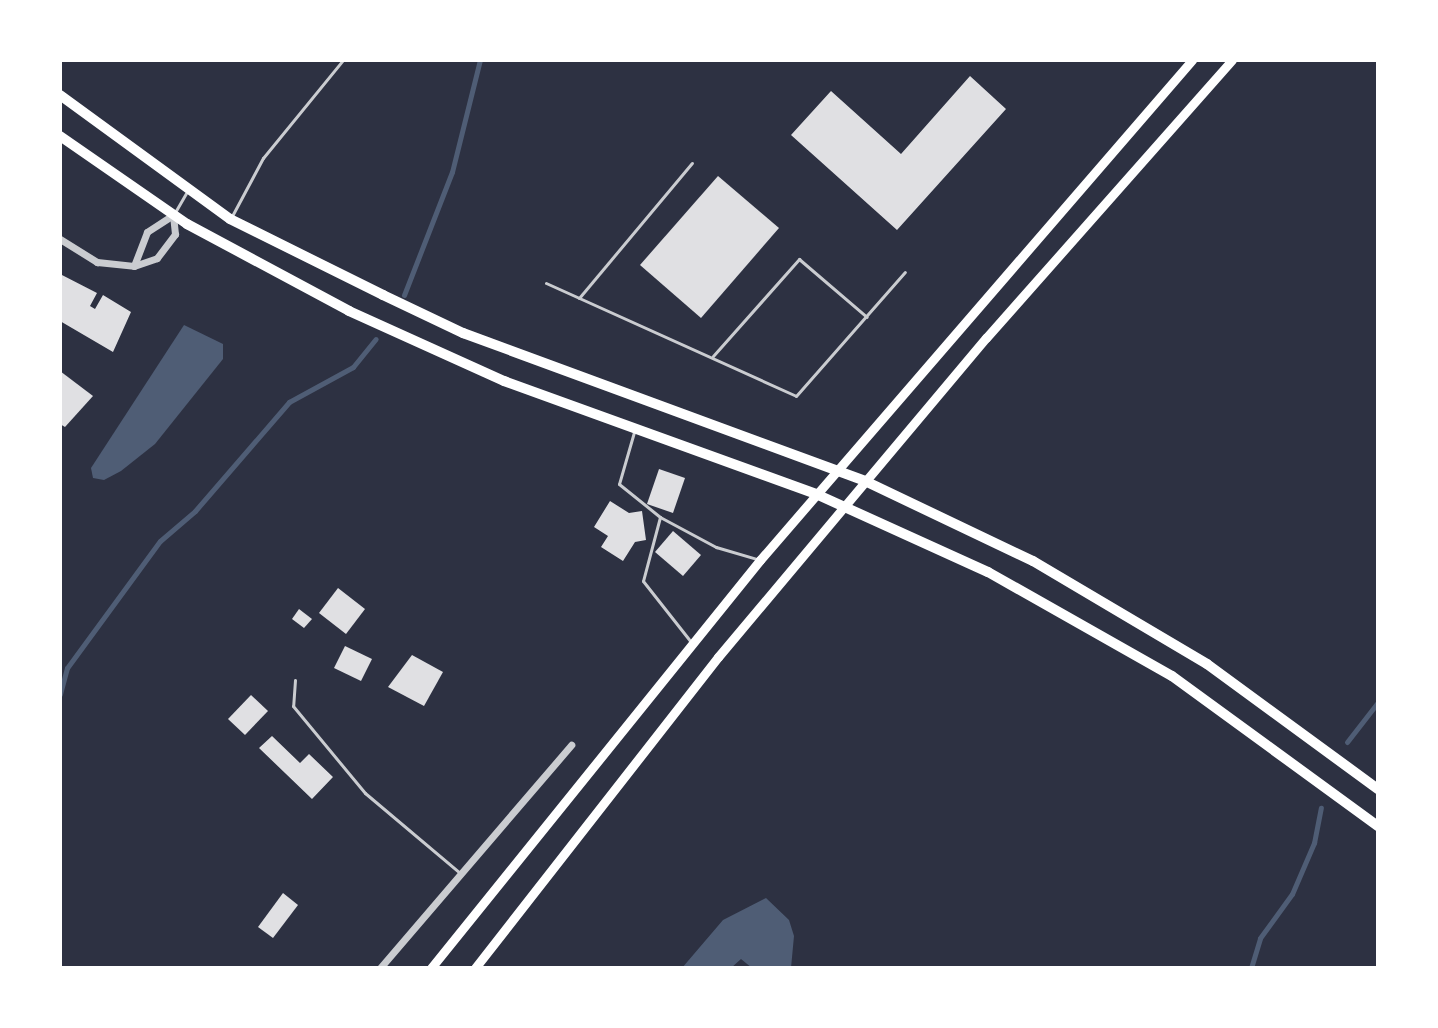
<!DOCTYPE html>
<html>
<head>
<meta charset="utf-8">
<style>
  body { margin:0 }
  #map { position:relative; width:1438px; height:1028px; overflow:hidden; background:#2d3142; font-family:Manrope,sans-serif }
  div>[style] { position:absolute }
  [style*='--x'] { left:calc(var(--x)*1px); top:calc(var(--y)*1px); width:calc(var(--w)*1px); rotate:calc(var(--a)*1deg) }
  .water>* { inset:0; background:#4f5d75 }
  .stream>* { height:5px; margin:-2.5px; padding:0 2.5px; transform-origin:2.5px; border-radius:2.5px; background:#4f5d75 }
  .building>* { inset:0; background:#e0e0e3 }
  .service>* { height:3px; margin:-1.5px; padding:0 1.5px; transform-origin:1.5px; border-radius:1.5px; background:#caccd0 }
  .minor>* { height:7px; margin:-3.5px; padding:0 3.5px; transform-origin:3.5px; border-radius:3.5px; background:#caccd0 }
  .secondary>* { height:9px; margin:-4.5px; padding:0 4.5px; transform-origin:4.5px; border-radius:4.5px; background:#fff }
  .primary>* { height:10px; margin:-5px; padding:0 5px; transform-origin:5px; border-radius:5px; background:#fff }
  span { translate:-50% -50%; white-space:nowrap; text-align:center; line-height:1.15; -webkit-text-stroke:7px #fff; paint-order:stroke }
  .frame { position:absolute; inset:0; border:62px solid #fff; pointer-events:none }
</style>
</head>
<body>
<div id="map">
  <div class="water">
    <div style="clip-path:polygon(184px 325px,223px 344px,223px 359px,155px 444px,121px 471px,104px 480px,93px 478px,91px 468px)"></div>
    <div style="clip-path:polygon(766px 898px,789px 920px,794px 936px,791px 968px,752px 968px,741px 959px,731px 968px,682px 968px,723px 920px)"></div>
  </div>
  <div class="stream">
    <div style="--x:404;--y:295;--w:132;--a:-68.7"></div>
    <div style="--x:452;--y:172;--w:115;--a:-76"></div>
    <div style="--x:60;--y:694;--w:27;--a:-75"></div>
    <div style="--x:67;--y:668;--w:157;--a:-53.8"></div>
    <div style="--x:160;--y:541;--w:46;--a:-40.6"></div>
    <div style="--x:195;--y:511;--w:144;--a:-49.2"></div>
    <div style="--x:289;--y:402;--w:73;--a:-28.7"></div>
    <div style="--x:353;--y:367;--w:36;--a:-51"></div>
    <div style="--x:1347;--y:742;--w:51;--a:-52.2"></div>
    <div style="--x:1251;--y:968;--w:31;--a:-73"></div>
    <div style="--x:1260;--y:938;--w:54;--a:-54"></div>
    <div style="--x:1292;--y:894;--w:56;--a:-66.7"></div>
    <div style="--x:1314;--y:843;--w:36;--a:-79"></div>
  </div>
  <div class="building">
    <div style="clip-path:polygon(970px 76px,1006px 109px,897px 230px,791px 135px,831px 91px,901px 154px)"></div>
    <div style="clip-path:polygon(718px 176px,779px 228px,701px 318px,640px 265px)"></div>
    <div style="clip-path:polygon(60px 274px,97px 293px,90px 306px,95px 309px,103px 295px,131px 312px,113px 352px,60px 321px)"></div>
    <div style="clip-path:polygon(60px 371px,93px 396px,65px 427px,60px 424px)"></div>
    <div style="clip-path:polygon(659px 469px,685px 478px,673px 513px,647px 504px)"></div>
    <div style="clip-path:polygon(610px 501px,629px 513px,642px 511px,646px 540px,635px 542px,623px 561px,601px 547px,608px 536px,594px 527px)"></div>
    <div style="clip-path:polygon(673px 531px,701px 555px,683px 576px,655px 552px)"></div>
    <div style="clip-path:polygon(338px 588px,365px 609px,346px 634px,319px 613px)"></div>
    <div style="clip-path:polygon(299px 609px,312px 619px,304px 628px,292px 619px)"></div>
    <div style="clip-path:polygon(345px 646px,372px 659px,361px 681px,334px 668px)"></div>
    <div style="clip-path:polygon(412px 655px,443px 672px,424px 706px,388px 687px)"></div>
    <div style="clip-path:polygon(251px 695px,268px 711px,245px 735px,228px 719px)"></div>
    <div style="clip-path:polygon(272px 736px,300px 763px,309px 754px,333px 777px,312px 799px,259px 748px)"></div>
    <div style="clip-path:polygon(283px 893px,298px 905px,273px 938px,258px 927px)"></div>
  </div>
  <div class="service">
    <div style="--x:174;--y:214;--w:24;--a:-60"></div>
    <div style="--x:232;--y:216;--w:66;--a:-61.9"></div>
    <div style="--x:263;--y:158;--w:127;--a:-50.8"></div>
    <div style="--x:546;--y:283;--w:274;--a:24.3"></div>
    <div style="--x:796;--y:396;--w:165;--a:-48.7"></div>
    <div style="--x:579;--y:298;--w:176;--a:-50.1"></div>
    <div style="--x:713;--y:356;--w:130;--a:-48.4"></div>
    <div style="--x:799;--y:259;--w:89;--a:40.5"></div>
    <div style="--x:634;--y:432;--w:54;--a:106.1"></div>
    <div style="--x:619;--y:484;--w:53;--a:38.8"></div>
    <div style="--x:660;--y:517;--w:64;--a:28.2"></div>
    <div style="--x:716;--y:547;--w:43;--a:16.3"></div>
    <div style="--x:660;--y:517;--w:66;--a:104.9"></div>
    <div style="--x:643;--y:581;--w:78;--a:51.8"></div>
    <div style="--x:295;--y:680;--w:26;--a:94"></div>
    <div style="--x:293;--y:706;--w:113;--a:50.4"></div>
    <div style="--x:365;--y:793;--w:124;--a:40.1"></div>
  </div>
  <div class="minor">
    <div style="--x:60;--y:239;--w:44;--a:31.9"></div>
    <div style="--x:97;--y:262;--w:37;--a:6"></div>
    <div style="--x:134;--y:266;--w:24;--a:-19"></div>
    <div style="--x:157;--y:258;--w:30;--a:-53"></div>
    <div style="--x:175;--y:234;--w:19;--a:-96"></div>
    <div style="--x:173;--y:215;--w:31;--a:147"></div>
    <div style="--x:147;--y:232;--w:36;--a:111"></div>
    <div style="--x:380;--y:968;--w:294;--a:-49.4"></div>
  </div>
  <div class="secondary">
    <div style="--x:431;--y:968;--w:524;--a:-51.12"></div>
    <div style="--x:760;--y:560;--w:661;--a:-49.17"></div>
    <div style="--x:475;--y:968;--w:395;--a:-52"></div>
    <div style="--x:718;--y:657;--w:417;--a:-50"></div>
    <div style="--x:986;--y:338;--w:371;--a:-48.5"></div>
  </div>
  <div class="primary">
    <div style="--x:60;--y:95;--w:210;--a:36.1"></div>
    <div style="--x:230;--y:219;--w:171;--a:26.4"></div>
    <div style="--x:383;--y:295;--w:89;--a:25.4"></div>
    <div style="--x:463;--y:333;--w:428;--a:20.2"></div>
    <div style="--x:865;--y:481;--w:186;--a:25.5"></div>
    <div style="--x:1033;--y:561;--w:202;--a:30.6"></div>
    <div style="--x:1207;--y:664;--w:212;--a:36.2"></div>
    <div style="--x:60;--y:136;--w:155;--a:34.7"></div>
    <div style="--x:187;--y:224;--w:184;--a:28.2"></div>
    <div style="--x:349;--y:311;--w:170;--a:24.3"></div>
    <div style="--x:504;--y:381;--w:332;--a:19.9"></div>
    <div style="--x:816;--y:494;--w:189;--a:24.4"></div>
    <div style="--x:988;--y:572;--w:211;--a:29.5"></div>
    <div style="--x:1172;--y:676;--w:255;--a:36.1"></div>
  </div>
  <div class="frame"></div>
</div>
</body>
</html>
